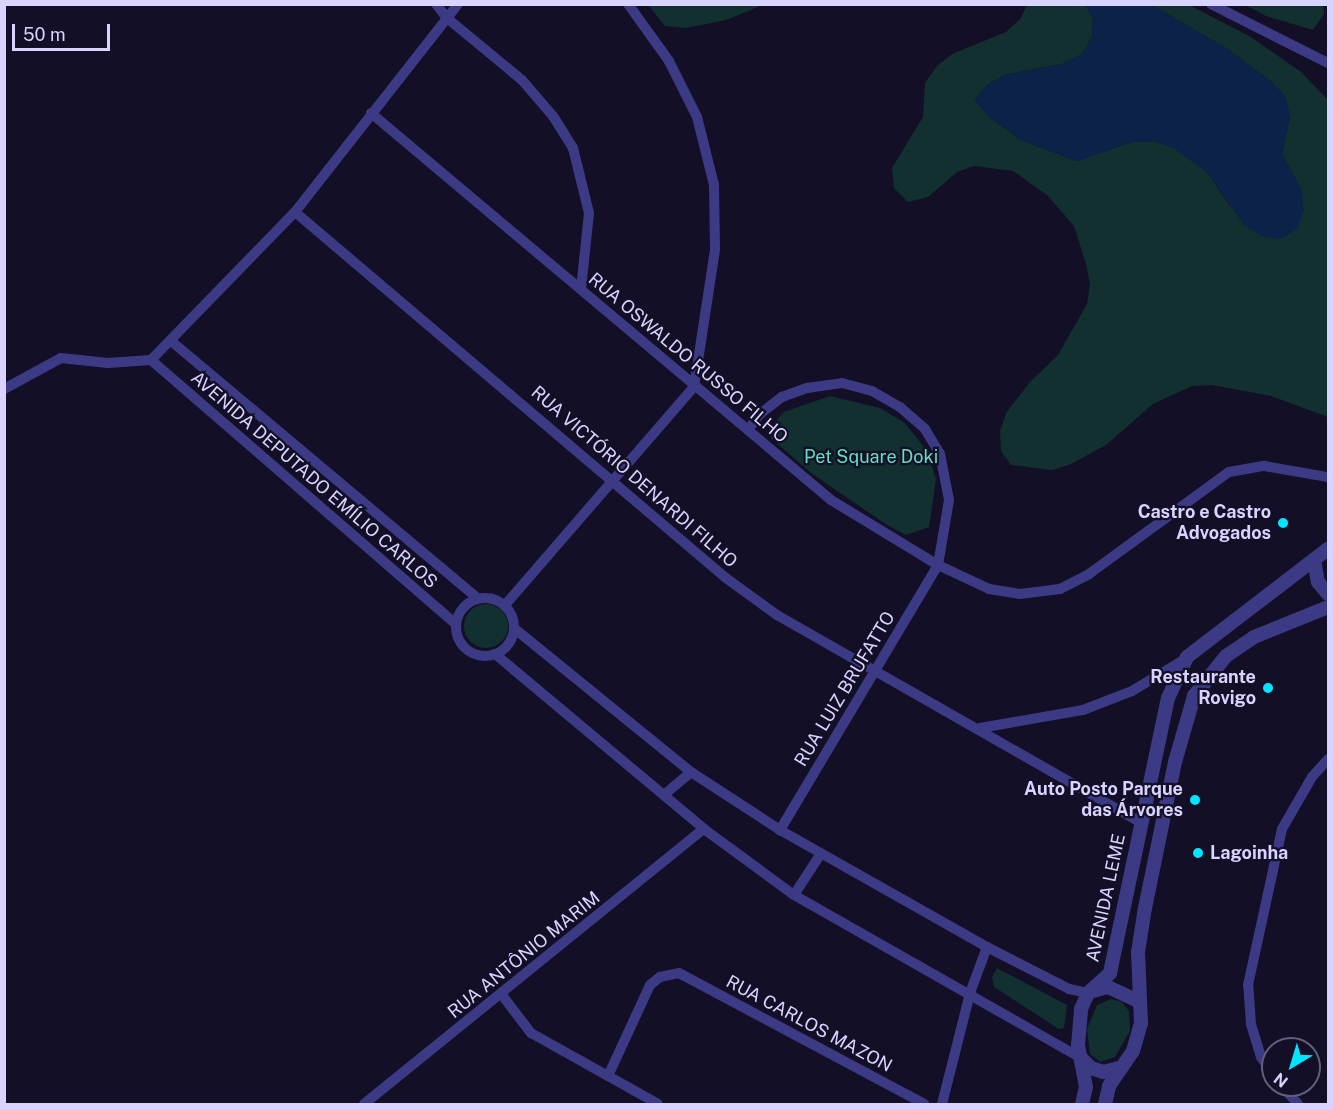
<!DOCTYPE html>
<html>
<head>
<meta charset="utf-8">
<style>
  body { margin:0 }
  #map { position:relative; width:1333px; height:1109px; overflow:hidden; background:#130f26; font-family:"Public Sans",sans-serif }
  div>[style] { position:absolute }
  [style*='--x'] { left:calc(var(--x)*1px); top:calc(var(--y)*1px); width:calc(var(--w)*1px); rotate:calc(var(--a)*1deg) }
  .green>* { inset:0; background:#12302f }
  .round { border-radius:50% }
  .water>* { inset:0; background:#0c2248 }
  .minor>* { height:10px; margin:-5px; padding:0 5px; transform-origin:5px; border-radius:5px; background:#3d3a85 }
  .minor>.ring { margin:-5px; padding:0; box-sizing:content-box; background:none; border:10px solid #3d3a85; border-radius:50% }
  .tertiary>* { height:14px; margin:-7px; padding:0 7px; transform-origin:7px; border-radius:7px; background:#3d3a85 }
  .dots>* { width:16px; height:16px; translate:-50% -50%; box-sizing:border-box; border:3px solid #130f26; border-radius:50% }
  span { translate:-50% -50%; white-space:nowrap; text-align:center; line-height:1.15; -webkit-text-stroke:4.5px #130f26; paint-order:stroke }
  .street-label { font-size:18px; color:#d9d4ff }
  .park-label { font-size:18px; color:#5fe0c0 }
  .poi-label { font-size:18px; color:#d9d4ff; font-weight:700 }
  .right { translate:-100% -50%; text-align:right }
  .left { translate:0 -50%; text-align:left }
  .frame { position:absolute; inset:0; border:6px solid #d9d4ff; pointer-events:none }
  .north { position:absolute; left:1261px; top:1037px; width:60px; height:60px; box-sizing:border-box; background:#130f26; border:2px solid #625e7d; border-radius:50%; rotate:218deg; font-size:16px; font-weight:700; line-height:24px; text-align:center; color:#d9d4ff }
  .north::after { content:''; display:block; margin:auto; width:21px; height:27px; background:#00e5ff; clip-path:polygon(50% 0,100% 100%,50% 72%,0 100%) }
  .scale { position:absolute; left:12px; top:24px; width:98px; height:27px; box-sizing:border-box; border:3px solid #d9d4ff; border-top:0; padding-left:8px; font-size:18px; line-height:21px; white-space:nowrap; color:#d9d4ff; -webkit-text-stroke:4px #130f26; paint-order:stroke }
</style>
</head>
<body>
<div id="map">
  <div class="green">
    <div style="clip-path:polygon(648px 5px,763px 5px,726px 20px,686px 28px,665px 26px)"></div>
    <div style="clip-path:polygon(1027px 5px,1085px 5px,1093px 17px,1092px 37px,1082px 54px,1062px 64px,1004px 75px,987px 85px,975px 100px,988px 116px,1021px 140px,1077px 161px,1132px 142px,1155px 141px,1174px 148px,1207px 172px,1230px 206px,1301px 189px,1282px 154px,1290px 117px,1273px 83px,1226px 48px,1152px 5px,1189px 5px,1251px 37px,1301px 72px,1328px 100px,1328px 417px,1271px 396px,1212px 385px,1192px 386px,1153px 404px,1106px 445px,1071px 464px,1052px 470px,1011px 465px,1001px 451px,1000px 431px,1006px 413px,1030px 382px,1058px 355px,1087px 304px,1090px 284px,1086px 264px,1074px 226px,1047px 195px,1013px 171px,974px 166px,957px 172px,928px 197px,908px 202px,894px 188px,892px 168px,923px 117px,925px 83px,937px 66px,952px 54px,1006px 32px,1020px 19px)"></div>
    <div style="clip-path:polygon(1245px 5px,1323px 5px,1324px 14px,1313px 30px,1266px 16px)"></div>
    <div style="clip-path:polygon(830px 396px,880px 408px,905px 423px,927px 451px,936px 479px,929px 527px,906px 535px,887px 525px,811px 473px,771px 438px,771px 426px,784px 412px)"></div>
    <div class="round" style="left:464px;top:604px;width:44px;height:44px"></div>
    <div style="clip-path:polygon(997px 968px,1067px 1005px,1064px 1028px,1059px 1029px,994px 987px,992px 977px)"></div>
    <div style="clip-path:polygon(1111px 999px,1122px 1002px,1129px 1011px,1130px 1031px,1115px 1057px,1100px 1062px,1090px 1054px,1087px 1029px,1097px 1005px)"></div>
  </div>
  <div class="water">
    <div style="clip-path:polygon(1085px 5px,1152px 5px,1226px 48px,1273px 83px,1286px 97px,1290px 117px,1282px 154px,1301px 189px,1304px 209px,1297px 229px,1281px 239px,1261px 236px,1244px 225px,1207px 172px,1174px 148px,1155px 141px,1132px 142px,1077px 161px,1021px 140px,988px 116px,975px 100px,987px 85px,1004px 75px,1062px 64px,1082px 54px,1092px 37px,1093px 17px)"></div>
  </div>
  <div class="minor">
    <div style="--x:436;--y:4;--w:18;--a:52"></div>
    <div style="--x:447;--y:18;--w:97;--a:39.6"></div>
    <div style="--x:522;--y:80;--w:48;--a:49.3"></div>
    <div style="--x:553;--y:116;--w:38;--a:58"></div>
    <div style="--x:573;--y:148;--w:67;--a:76.2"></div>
    <div style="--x:589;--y:213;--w:76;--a:96"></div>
    <div style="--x:1211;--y:4;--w:131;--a:26.8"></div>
    <div style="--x:371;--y:113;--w:601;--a:40.07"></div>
    <div style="--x:831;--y:500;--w:125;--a:31.3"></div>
    <div style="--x:938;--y:565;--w:56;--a:25.2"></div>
    <div style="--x:989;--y:589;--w:31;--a:9"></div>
    <div style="--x:1020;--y:594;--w:40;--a:-7.1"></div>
    <div style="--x:1060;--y:589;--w:33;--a:-27"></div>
    <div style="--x:1089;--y:574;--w:173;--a:-36.1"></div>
    <div style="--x:1229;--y:472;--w:36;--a:-10"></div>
    <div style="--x:1264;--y:466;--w:65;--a:9.8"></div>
    <div style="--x:295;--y:212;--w:565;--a:40.34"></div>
    <div style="--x:726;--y:578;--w:63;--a:36"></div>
    <div style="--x:777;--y:615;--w:418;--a:29.7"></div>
    <div style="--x:171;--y:341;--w:400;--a:40"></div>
    <div style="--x:151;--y:360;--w:206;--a:-45.8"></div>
    <div style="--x:295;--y:212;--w:264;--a:-51.9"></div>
    <div style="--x:151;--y:360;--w:403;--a:40.9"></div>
    <div style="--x:4;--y:389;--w:65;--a:-28.5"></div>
    <div style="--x:61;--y:358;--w:47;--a:6.1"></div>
    <div style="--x:108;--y:363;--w:43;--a:-4"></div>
    <div style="--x:748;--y:430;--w:20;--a:-53"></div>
    <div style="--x:760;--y:414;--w:28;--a:-38"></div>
    <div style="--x:782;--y:397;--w:27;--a:-20"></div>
    <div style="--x:807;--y:388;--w:35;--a:-8"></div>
    <div style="--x:842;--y:383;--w:31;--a:15"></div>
    <div style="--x:872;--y:391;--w:32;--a:30"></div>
    <div style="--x:900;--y:407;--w:33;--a:41"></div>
    <div style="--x:925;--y:429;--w:29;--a:59"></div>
    <div style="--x:940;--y:454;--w:47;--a:78.9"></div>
    <div style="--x:949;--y:500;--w:66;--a:99.6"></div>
    <div style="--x:938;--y:565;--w:309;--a:120.8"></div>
    <div class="ring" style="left:456px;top:598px;width:48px;height:48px"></div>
    <div style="--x:505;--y:605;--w:289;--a:-49.1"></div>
    <div style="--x:694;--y:387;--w:140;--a:-81.3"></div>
    <div style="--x:715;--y:249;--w:64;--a:-90.9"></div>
    <div style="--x:714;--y:185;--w:70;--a:-104"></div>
    <div style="--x:697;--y:117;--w:63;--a:-116.6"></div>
    <div style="--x:669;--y:61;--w:70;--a:-125.7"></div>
    <div style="--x:515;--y:629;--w:227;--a:39.1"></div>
    <div style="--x:691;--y:772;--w:106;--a:33.1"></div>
    <div style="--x:780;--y:830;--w:238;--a:29.5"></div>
    <div style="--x:987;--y:947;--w:92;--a:27.1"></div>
    <div style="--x:1069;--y:989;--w:19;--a:12"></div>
    <div style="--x:495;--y:654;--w:273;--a:39.9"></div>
    <div style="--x:704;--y:829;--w:112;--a:36.3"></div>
    <div style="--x:794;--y:895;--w:330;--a:29.6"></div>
    <div style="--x:980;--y:728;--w:105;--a:-9.9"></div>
    <div style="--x:1083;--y:710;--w:53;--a:-21.2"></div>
    <div style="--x:1132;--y:691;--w:64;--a:-31"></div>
    <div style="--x:665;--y:794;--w:34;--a:-40"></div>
    <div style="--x:794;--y:895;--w:48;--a:-57"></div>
    <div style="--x:502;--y:995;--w:48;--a:52.7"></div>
    <div style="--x:531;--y:1033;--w:145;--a:29.2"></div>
    <div style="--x:1273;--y:1074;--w:21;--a:-125"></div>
    <div style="--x:1261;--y:1057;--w:34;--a:-107"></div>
    <div style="--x:1251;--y:1024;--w:39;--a:-94"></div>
    <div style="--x:1248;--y:985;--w:160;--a:-77.7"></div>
    <div style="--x:1282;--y:829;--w:60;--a:-60"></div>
    <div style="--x:1312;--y:777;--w:24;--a:-48"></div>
    <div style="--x:608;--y:1076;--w:100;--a:-65.2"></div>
    <div style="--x:650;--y:985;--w:13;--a:-39"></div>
    <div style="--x:660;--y:977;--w:19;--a:-12"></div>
    <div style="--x:679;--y:973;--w:278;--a:28.1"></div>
    <div style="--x:1281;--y:1085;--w:25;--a:48"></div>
    <div style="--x:364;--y:1104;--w:437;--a:-39"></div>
    <div style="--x:942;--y:1104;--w:114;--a:-75.8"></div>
    <div style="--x:970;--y:993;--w:49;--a:-69.7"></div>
  </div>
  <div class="tertiary">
    <div style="--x:1314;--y:560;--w:22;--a:80"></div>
    <div style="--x:1318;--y:582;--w:16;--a:50"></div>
    <div style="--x:1093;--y:991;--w:16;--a:-15"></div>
    <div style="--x:1108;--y:987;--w:33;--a:25"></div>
    <div style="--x:1081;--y:1058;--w:14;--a:45"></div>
    <div style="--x:1091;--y:1068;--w:13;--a:18"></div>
    <div style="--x:1103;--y:1072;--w:16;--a:-14"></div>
    <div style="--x:1082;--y:1104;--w:17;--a:-77"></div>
    <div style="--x:1086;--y:1087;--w:43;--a:-100.8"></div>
    <div style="--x:1078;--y:1045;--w:36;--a:-85"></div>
    <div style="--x:1081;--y:1009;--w:17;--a:-66"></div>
    <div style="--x:1088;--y:993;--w:30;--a:-42"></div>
    <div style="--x:1110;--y:973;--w:281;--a:-78.1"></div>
    <div style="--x:1168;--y:698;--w:45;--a:-65.1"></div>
    <div style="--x:1187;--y:657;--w:178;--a:-37.5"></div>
    <div style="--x:1105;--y:1104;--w:18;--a:-77"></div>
    <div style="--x:1109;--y:1086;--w:42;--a:-55.6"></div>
    <div style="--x:1133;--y:1051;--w:29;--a:-74"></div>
    <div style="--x:1141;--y:1023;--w:71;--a:-92.4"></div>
    <div style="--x:1138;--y:952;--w:39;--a:-81"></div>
    <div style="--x:1144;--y:913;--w:154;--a:-78.4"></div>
    <div style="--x:1175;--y:762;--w:69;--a:-73.9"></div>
    <div style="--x:1194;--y:696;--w:51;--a:-51.3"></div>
    <div style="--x:1226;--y:656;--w:34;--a:-34"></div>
    <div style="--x:1254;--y:637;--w:80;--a:-22.1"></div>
  </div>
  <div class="dots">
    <div style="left:1283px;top:523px;background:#00e5ff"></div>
    <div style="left:1268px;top:688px;background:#00e5ff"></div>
    <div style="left:1195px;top:800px;background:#00e5ff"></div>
    <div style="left:1198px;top:853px;background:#00e5ff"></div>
  </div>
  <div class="street-label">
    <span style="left:688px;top:358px;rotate:40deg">RUA OSWALDO RUSSO FILHO</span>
    <span style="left:634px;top:477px;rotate:41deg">RUA VICTÓRIO DENARDI FILHO</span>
    <span style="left:314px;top:480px;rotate:41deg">AVENIDA DEPUTADO EMÍLIO CARLOS</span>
    <span style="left:845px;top:689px;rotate:-59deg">RUA LUIZ BRUFATTO</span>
    <span style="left:1106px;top:898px;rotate:-78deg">AVENIDA LEME</span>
    <span style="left:524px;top:955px;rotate:-39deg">RUA ANTÔNIO MARIM</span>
    <span style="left:809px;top:1024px;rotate:28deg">RUA CARLOS MAZON</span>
  </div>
  <div class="park-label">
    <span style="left:871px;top:457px">Pet Square Doki</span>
  </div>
  <div class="poi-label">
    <span class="right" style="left:1271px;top:523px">Castro e Castro<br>Advogados</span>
    <span class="right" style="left:1256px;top:688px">Restaurante<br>Rovigo</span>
    <span class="right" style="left:1183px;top:800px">Auto Posto Parque<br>das Árvores</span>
    <span class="left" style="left:1210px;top:853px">Lagoinha</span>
  </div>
  <div class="frame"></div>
  <div class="north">N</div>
  <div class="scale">50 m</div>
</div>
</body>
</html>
